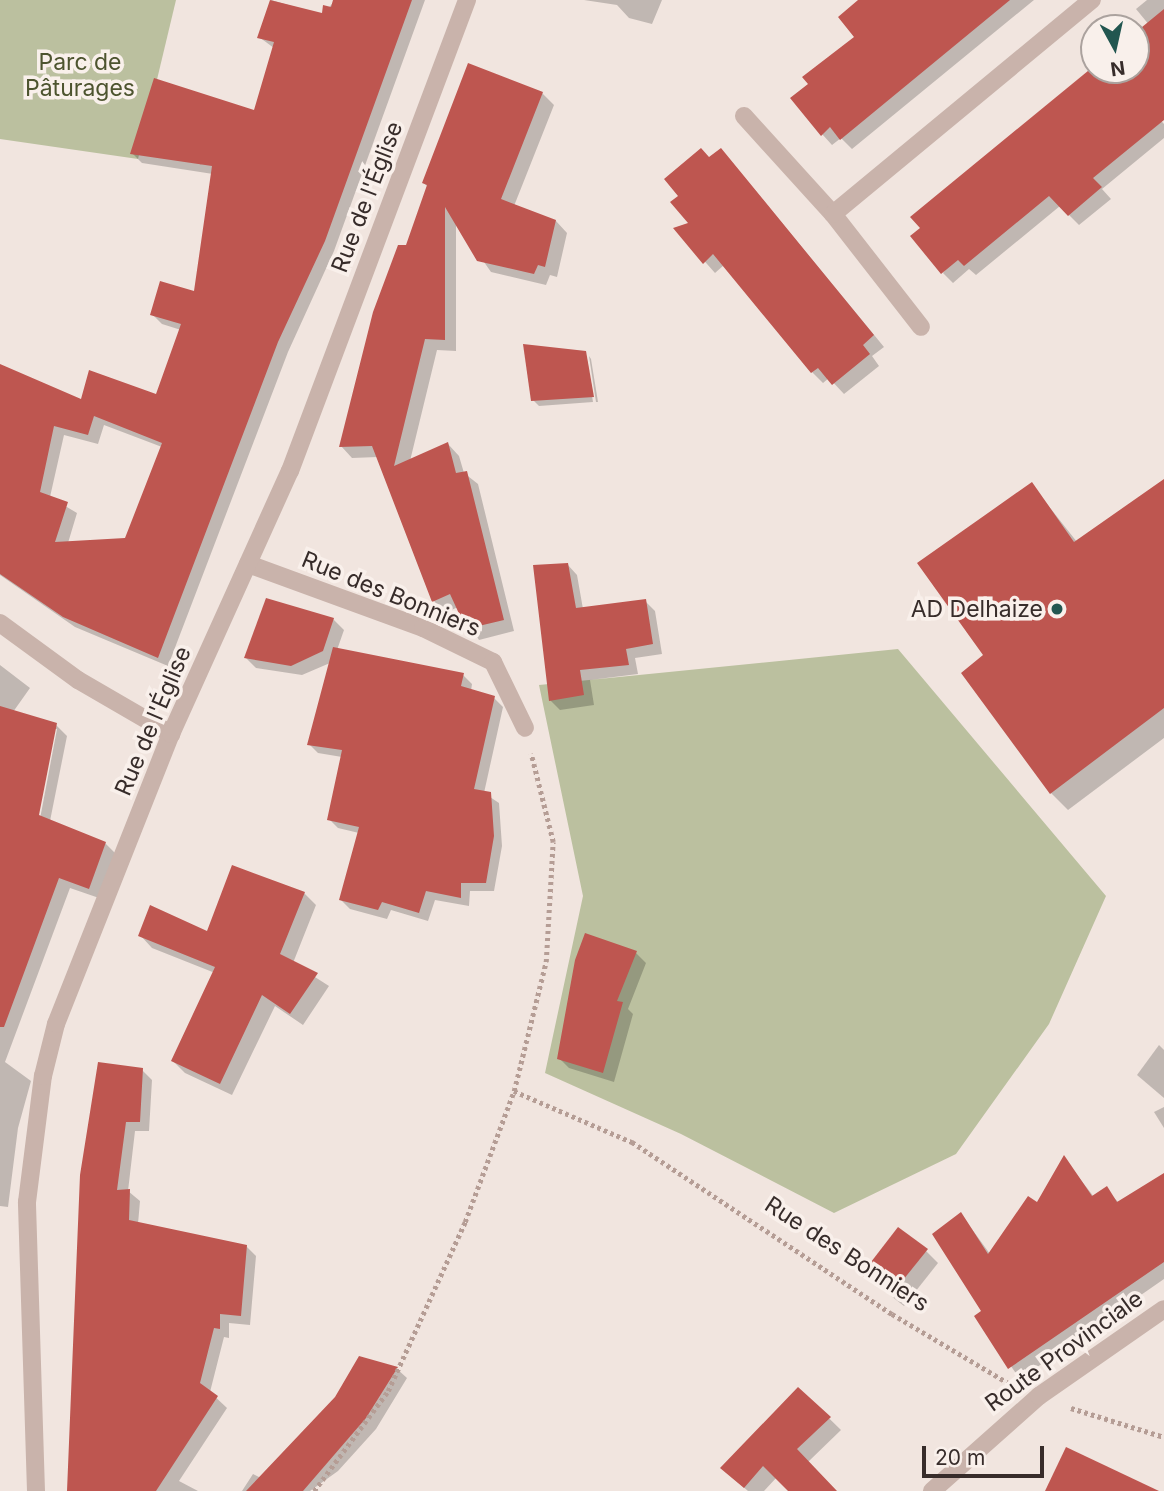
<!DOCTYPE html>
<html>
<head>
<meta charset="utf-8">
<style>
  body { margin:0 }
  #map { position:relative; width:1164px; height:1491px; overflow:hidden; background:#f1e5df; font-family:Inter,sans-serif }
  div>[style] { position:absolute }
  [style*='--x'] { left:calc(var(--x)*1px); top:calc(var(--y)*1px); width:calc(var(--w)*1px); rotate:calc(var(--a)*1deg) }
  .green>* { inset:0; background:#bbc09f }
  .shadow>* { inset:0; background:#0003 }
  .building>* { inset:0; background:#be5650 }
  .path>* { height:4.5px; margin-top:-2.25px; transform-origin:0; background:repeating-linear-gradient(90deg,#b59d95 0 3.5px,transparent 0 7px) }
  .minor>* { height:18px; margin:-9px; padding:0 9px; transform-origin:9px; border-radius:9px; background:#c9b3ab }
  .dots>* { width:19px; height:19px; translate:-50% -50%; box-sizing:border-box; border:4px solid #f9f0eb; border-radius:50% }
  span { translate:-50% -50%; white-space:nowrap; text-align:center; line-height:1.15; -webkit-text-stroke:7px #f9f0eb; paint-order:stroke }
  .park-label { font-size:23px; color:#4d542f }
  .street-label { font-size:23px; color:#372c2a }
  .poi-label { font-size:23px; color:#372c2a }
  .right { translate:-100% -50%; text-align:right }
  .north { position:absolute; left:1080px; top:14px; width:70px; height:70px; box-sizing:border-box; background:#f9f0eb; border:2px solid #aba29e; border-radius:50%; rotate:172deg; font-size:19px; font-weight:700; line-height:28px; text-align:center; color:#372c2a }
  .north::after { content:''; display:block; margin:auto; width:24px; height:32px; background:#225650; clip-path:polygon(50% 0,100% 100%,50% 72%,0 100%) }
  .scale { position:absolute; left:922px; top:1446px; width:122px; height:32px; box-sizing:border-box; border:4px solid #372c2a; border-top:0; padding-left:9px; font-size:21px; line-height:24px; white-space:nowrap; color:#372c2a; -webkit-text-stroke:5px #f9f0eb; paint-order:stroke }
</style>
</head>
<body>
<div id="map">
  <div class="green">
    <div style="clip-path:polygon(0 0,176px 0,138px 159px,0 139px)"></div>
    <div style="clip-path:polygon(898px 649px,1106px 896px,1049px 1024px,956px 1154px,834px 1213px,681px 1134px,545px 1073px,583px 896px,539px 685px)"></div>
  </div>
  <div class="shadow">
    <div style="clip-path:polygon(evenodd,271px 0,323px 15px,335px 0,425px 0,334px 251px,288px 352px,168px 666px,75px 627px,0 575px,0 365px,83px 401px,157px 397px,181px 330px,162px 324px,152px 314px,196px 293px,213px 174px,142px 163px,132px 153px,256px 112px,274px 48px,259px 37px,271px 0,104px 425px,162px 447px,127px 540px,68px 543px,77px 513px,50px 497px,64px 435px,98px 444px,104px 425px)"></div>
    <div style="clip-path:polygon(584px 0,662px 0,652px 24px,629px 18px,617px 5px)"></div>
    <div style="clip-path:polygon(860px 0,1034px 0,852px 149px,841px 138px,832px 145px,822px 134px,810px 84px,857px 37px)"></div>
    <div style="clip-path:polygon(1147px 0,1164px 0,1164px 43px,1136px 9px)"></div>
    <div style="clip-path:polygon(1094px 68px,1125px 81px,1164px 124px,1164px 138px,1102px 189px,1111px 199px,1079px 225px,1060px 206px,976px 275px,969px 269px,953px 283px,943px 273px)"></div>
    <div style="clip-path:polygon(542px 93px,554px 105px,514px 206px,556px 221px,567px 233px,557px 277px,550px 275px,546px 285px,491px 272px,456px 222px,456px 351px,437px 350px,410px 461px,448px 444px,459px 456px,464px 473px,478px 484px,514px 631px,479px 640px,458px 607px,445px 613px,434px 601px,378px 457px,352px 458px,341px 446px,428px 187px,424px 183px)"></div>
    <div style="clip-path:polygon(710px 159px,731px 161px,884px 347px,872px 356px,879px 366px,844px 394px,829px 378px,823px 383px,812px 372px,724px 265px,715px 273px,676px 229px,691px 223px)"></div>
    <div style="clip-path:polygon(585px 353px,593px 402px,539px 406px,533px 400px)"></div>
    <div style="clip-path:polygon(589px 356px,591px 359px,598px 402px,596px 402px)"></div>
    <div style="clip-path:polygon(1032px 485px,1077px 542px,1164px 491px,1164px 738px,1068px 810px,1051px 793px,985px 656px)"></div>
    <div style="clip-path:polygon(567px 564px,577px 575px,583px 609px,645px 601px,655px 611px,662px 654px,635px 658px,638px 674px,590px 680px,594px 705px,560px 710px,550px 700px)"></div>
    <div style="clip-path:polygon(333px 619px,344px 630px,337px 650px,463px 675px,472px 684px,471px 691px,494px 698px,503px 707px,484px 793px,499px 803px,502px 846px,494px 891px,470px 891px,469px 906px,435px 900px,428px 921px,391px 910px,387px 919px,350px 909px,341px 900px,359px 833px,338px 828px,329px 819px,342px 757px,318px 753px,309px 744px,330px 663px,302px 675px,256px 668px,246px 658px)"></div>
    <div style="clip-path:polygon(evenodd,0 665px,30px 688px,13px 712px,56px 725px,67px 736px,50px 821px,105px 843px,116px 854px,99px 898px,70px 888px,5px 1062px,31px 1081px,18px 1128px,8px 1207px,0 1206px,0 665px,54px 729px,57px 729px,39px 824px,35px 823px,54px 729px)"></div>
    <div style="clip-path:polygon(304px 893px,316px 905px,293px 963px,329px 986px,303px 1025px,275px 1006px,232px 1095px,185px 1073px,173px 1061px,215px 973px,152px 948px,140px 935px,208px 933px)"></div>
    <div style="clip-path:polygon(636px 953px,646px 963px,628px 1009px,633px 1014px,614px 1082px,569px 1068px,559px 1058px)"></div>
    <div style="clip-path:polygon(1159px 1045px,1164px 1050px,1164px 1098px,1137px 1075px)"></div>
    <div style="clip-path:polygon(142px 1070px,152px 1080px,149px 1131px,135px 1131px,128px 1191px,140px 1201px,138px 1224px,246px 1246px,256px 1256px,250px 1325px,229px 1323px,229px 1338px,224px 1337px,210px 1392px,227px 1408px,179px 1481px,198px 1491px,70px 1491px,82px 1175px)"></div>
    <div style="clip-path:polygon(1164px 1107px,1164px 1128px,1154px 1112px)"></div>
    <div style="clip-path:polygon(1064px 1158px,1094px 1197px,1106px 1189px,1119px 1203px,1164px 1175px,1164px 1279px,1020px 1379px,976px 1316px,984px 1311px,961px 1214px,990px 1254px,1038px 1205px)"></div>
    <div style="clip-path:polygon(926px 1251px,938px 1263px,904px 1306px,864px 1275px)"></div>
    <div style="clip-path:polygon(359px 1358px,397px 1369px,407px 1378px,376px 1429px,338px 1471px,310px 1491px,242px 1491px,253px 1474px,261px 1478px,336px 1398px)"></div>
    <div style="clip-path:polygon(799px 1389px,841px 1430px,808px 1462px,835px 1491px,791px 1491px,777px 1477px,764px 1491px,748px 1491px,734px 1479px)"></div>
  </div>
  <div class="building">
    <div style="clip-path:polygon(evenodd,270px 0,322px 13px,323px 5px,331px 7px,333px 0,412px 0,325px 241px,278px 342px,158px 658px,63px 617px,0 574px,0 364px,81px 399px,89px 370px,156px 394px,181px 324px,150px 315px,160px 281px,194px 291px,212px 166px,130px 154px,154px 78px,254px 110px,274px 42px,257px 38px,270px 0,94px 416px,162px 443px,125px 538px,55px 542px,68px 502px,40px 492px,54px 426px,88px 435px,94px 416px)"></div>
    <div style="clip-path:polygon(858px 0,1010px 0,840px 140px,830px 127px,821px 136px,790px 98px,808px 84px,802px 77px,854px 37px,838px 17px)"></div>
    <div style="clip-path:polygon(1164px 9px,1164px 120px,1093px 178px,1102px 187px,1068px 216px,1049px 196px,964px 266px,958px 260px,941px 274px,910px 236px,920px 228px,910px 217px,1094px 66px,1094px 70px,1136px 70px,1136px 32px)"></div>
    <div style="clip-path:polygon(468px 63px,543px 92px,501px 199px,556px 220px,545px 267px,538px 265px,534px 274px,477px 261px,445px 207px,445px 340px,425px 339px,394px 466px,448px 442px,456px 473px,467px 471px,504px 620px,466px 629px,450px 594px,432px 602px,372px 446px,339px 447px,373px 312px,398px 245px,406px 245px,427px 185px,422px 183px)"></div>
    <div style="clip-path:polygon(701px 148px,709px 157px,721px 148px,874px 335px,863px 345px,870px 354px,832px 385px,818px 368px,811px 373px,713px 254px,703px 264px,673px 228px,688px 223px,670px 202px,678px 196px,664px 179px)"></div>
    <div style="clip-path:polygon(523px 344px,586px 351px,594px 397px,531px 401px)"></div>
    <div style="clip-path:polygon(1164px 479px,1164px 708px,1050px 794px,961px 673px,983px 655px,917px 563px,1032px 482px,1074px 542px)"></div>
    <div style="clip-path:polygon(568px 563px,576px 608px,646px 599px,653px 644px,626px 649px,629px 665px,580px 670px,584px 695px,549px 701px,533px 565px)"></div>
    <div style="clip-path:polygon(266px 598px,334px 618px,323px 651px,291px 666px,244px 658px)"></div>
    <div style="clip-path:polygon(333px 647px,464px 673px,461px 686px,495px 696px,474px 789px,491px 792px,494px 836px,486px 883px,461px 883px,461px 898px,426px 891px,419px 913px,382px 902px,378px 910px,339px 900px,359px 827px,327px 820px,342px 750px,307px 745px)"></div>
    <div style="clip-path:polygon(0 706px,57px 723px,39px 815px,106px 842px,89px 889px,59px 878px,4px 1027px,0 1027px)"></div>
    <div style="clip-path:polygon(232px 865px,305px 892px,280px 954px,318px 973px,290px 1014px,262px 995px,220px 1084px,171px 1061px,215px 967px,138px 936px,150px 905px,207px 931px)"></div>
    <div style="clip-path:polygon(585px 933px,637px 951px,617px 1001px,623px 1002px,603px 1073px,557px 1059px,575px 960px)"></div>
    <div style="clip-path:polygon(98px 1062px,143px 1068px,140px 1122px,126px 1122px,117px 1190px,130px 1189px,129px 1220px,247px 1245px,241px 1316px,220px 1314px,220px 1329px,214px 1328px,200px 1383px,218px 1396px,156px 1491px,67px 1491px,80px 1175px)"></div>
    <div style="clip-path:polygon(1064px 1155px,1092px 1196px,1107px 1186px,1117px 1202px,1164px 1173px,1164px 1262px,1008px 1369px,974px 1316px,981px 1311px,932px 1234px,961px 1212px,988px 1254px,1028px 1196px,1037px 1202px)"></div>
    <div style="clip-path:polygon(898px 1227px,928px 1249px,891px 1295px,861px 1275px)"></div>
    <div style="clip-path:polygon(359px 1356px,398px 1367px,366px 1418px,303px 1491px,246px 1491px,335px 1397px)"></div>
    <div style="clip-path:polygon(798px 1387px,831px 1417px,797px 1449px,837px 1491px,788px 1491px,763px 1466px,744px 1488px,720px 1468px)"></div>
    <div style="clip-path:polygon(1066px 1447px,1159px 1491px,1045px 1491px)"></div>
  </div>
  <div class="path">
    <div style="--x:514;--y:1091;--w:129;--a:23.4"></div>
    <div style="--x:632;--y:1142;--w:312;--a:33.5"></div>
    <div style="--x:892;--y:1314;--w:135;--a:30.7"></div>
    <div style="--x:1071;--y:1408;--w:97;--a:17.3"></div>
    <div style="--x:314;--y:1491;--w:124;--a:-53.5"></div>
    <div style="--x:388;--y:1391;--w:186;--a:-65.5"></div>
    <div style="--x:465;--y:1222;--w:140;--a:-69.5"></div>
    <div style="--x:514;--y:1091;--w:133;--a:-76.1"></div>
    <div style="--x:546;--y:962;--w:120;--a:-86.7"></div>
    <div style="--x:553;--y:842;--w:91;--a:-104"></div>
  </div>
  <div class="minor">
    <div style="--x:744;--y:116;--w:132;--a:47.8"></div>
    <div style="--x:833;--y:214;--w:143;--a:52.1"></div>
    <div style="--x:833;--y:214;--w:336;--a:-39.6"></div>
    <div style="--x:248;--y:564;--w:186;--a:20.1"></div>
    <div style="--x:423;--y:628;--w:78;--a:25.9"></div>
    <div style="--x:493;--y:662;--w:73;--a:64.1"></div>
    <div style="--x:0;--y:623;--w:97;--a:36.2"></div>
    <div style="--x:78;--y:680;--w:108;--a:30.1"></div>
    <div style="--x:36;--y:1491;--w:289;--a:-91.8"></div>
    <div style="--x:27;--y:1202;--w:127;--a:-82.8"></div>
    <div style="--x:43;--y:1076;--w:54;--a:-76"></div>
    <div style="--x:56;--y:1024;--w:312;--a:-68.4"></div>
    <div style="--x:171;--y:734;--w:289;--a:-65.7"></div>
    <div style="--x:290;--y:471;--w:503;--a:-69.4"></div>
    <div style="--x:932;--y:1491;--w:143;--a:-41.6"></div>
    <div style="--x:1039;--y:1396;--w:152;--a:-34.8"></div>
  </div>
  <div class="dots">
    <div style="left:1057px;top:609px;background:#225650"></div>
  </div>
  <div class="park-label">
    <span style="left:80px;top:75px">Parc de<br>Pâturages</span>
  </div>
  <div class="street-label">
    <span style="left:367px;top:197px;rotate:-69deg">Rue de l'Église</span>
    <span style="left:391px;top:594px;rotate:22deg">Rue des Bonniers</span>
    <span style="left:153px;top:721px;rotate:-67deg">Rue de l'Église</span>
    <span style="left:847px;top:1254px;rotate:33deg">Rue des Bonniers</span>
    <span style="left:1064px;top:1351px;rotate:-36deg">Route Provinciale</span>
  </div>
  <div class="poi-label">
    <span class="right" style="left:1043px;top:609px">AD Delhaize</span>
  </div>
  <div class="north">N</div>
  <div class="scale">20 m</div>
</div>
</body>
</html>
